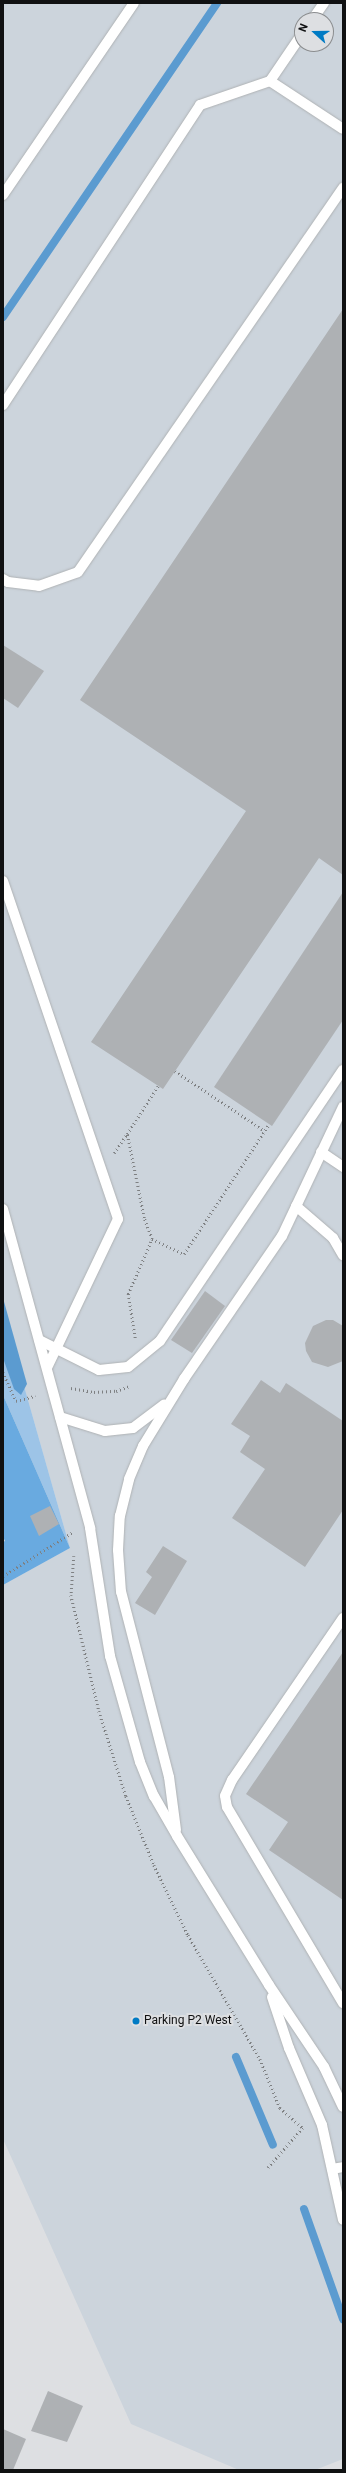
<!DOCTYPE html>
<html>
<head>
<meta charset="utf-8">
<style>
  body { margin:0 }
  #map { position:relative; width:346px; height:2473px; overflow:hidden; background:#dddfe2; font-family:Roboto,sans-serif }
  div>[style] { position:absolute }
  [style*='--x'] { left:calc(var(--x)*1px); top:calc(var(--y)*1px); width:calc(var(--w)*1px); rotate:calc(var(--a)*1deg) }
  .built>* { inset:0; background:#ccd4dc }
  .green>* { inset:0; background:#9dc4e7 }
  .forest>* { inset:0; background:#69aae0 }
  .water>* { inset:0; background:#5b9bd0 }
  .stream>* { height:8px; margin:-4px; padding:0 4px; transform-origin:4px; border-radius:4px; background:#5b9bd0 }
  .building>* { inset:0; background:#aeb1b4 }
  .path>* { height:2.5px; margin-top:-1.25px; transform-origin:0; background:repeating-linear-gradient(90deg,#7e8082 0 1px,transparent 0 4px) }
  .roads { filter:drop-shadow(0 0 1px #afb2b4) drop-shadow(0 0 1px #afb2b4) }
  .service>* { height:10px; margin:-5px; padding:0 5px; transform-origin:5px; border-radius:5px; background:#fff }
  .dots>* { width:11px; height:11px; translate:-50% -50%; box-sizing:border-box; border:2px solid #dddfe2; border-radius:50% }
  span { translate:-50% -50%; white-space:nowrap; text-align:center; line-height:1.15; -webkit-text-stroke:4px #dddfe2; paint-order:stroke }
  .poi-label { font-size:12px; color:#101112 }
  .left { translate:0 -50%; text-align:left }
  .frame { position:absolute; inset:0; border:4px solid #101112; pointer-events:none }
  .north { position:absolute; left:294px; top:12px; width:40px; height:40px; box-sizing:border-box; background:#dddfe2; border:1px solid #8b8d8f; border-radius:50%; rotate:291deg; font-size:11px; font-weight:700; line-height:16px; text-align:center; color:#101112 }
  .north::after { content:''; display:block; margin:auto; width:14px; height:18px; background:#007bc4; clip-path:polygon(50% 0,100% 100%,50% 72%,0 100%) }
</style>
</head>
<body>
<div id="map">
  <div class="built">
    <div style="clip-path:polygon(evenodd,3px 3px,343px 3px,343px 2459px,315px 2470px,239px 2470px,131px 2424px,3px 2139px,3px 1585px,70px 1548px,3px 1312px,3px 3px,302px 20px,326px 20px,326px 44px,302px 44px,302px 20px)"></div>
  </div>
  <div class="green">
    <div style="clip-path:polygon(3px 1312px,70px 1548px,3px 1395px)"></div>
  </div>
  <div class="forest">
    <div style="clip-path:polygon(3px 1395px,70px 1548px,3px 1585px,3px 1542px,5px 1541px,3px 1537px)"></div>
  </div>
  <div class="water">
    <div style="clip-path:polygon(3px 1298px,27px 1384px,21px 1395px,14px 1389px,3px 1358px)"></div>
  </div>
  <div class="stream">
    <div style="--x:3;--y:317;--w:380;--a:-55.7"></div>
    <div style="--x:236;--y:2057;--w:95;--a:67.2"></div>
    <div style="--x:304;--y:2209;--w:117;--a:70.5"></div>
  </div>
  <div class="building">
    <div style="clip-path:polygon(343px 309px,343px 875px,319px 858px,163px 1089px,91px 1042px,246px 811px,80px 700px)"></div>
    <div style="clip-path:polygon(3px 645px,44px 671px,18px 708px,3px 698px)"></div>
    <div style="clip-path:polygon(343px 892px,343px 1020px,272px 1126px,214px 1087px)"></div>
    <div style="clip-path:polygon(205px 1291px,225px 1306px,192px 1353px,171px 1340px)"></div>
    <div style="clip-path:polygon(326px 1320px,333px 1320px,343px 1326px,343px 1361px,328px 1367px,312px 1362px,306px 1351px,305px 1343px,313px 1326px)"></div>
    <div style="clip-path:polygon(261px 1380px,280px 1393px,286px 1383px,343px 1421px,343px 1510px,305px 1567px,232px 1518px,265px 1469px,240px 1452px,250px 1436px,231px 1424px)"></div>
    <div style="clip-path:polygon(50px 1506px,59px 1524px,39px 1536px,30px 1516px)"></div>
    <div style="clip-path:polygon(163px 1546px,187px 1561px,155px 1615px,135px 1603px,152px 1577px,146px 1572px)"></div>
    <div style="clip-path:polygon(343px 1652px,343px 1900px,269px 1850px,288px 1822px,246px 1794px)"></div>
    <div style="clip-path:polygon(48px 2391px,83px 2406px,67px 2442px,31px 2431px)"></div>
    <div style="clip-path:polygon(3px 2429px,26px 2439px,13px 2470px,3px 2470px)"></div>
  </div>
  <div class="path">
    <div style="--x:175;--y:1071;--w:108;--a:33.7"></div>
    <div style="--x:114;--y:1153;--w:23;--a:-56"></div>
    <div style="--x:152;--y:1239;--w:35;--a:25"></div>
    <div style="--x:184;--y:1254;--w:155;--a:-56.8"></div>
    <div style="--x:135;--y:1338;--w:45;--a:-99"></div>
    <div style="--x:128;--y:1294;--w:60;--a:-66.4"></div>
    <div style="--x:152;--y:1239;--w:22;--a:-111"></div>
    <div style="--x:144;--y:1218;--w:86;--a:-101.4"></div>
    <div style="--x:127;--y:1134;--w:57;--a:-57.1"></div>
    <div style="--x:3;--y:1372;--w:32;--a:66"></div>
    <div style="--x:16;--y:1401;--w:20;--a:-15"></div>
    <div style="--x:71;--y:1388;--w:23;--a:10"></div>
    <div style="--x:94;--y:1392;--w:22;--a:-3"></div>
    <div style="--x:116;--y:1391;--w:15;--a:-20"></div>
    <div style="--x:74;--y:1556;--w:39;--a:94"></div>
    <div style="--x:71;--y:1595;--w:119;--a:76.4"></div>
    <div style="--x:99;--y:1711;--w:89;--a:72.4"></div>
    <div style="--x:126;--y:1796;--w:74;--a:67.9"></div>
    <div style="--x:154;--y:1865;--w:78;--a:64.1"></div>
    <div style="--x:188;--y:1935;--w:143;--a:59.9"></div>
    <div style="--x:260;--y:2059;--w:53;--a:67.8"></div>
    <div style="--x:280;--y:2108;--w:30;--a:41"></div>
    <div style="--x:303;--y:2128;--w:53;--a:131.2"></div>
    <div style="--x:3;--y:1576;--w:83;--a:-32.2"></div>
  </div>
  <div class="roads">
    <div class="service">
      <div style="--x:312;--y:20;--w:21;--a:-55"></div>
      <div style="--x:270;--y:81;--w:57;--a:-55.8"></div>
      <div style="--x:3;--y:195;--w:232;--a:-55.7"></div>
      <div style="--x:3;--y:405;--w:359;--a:-56.7"></div>
      <div style="--x:200;--y:105;--w:74;--a:-18.9"></div>
      <div style="--x:270;--y:81;--w:87;--a:33.3"></div>
      <div style="--x:3;--y:579;--w:6;--a:31"></div>
      <div style="--x:8;--y:582;--w:31;--a:7"></div>
      <div style="--x:39;--y:586;--w:41;--a:-19.7"></div>
      <div style="--x:78;--y:572;--w:467;--a:-55.4"></div>
      <div style="--x:3;--y:881;--w:357;--a:71.2"></div>
      <div style="--x:118;--y:1219;--w:165;--a:115.5"></div>
      <div style="--x:321;--y:1152;--w:27;--a:34"></div>
      <div style="--x:296;--y:1206;--w:49;--a:40.9"></div>
      <div style="--x:333;--y:1238;--w:20;--a:60"></div>
      <div style="--x:3;--y:1209;--w:331;--a:74.7"></div>
      <div style="--x:90;--y:1528;--w:130;--a:81.1"></div>
      <div style="--x:110;--y:1656;--w:110;--a:74.2"></div>
      <div style="--x:140;--y:1762;--w:37;--a:68"></div>
      <div style="--x:154;--y:1796;--w:46;--a:60.1"></div>
      <div style="--x:177;--y:1836;--w:175;--a:58.3"></div>
      <div style="--x:269;--y:1985;--w:99;--a:56.1"></div>
      <div style="--x:324;--y:2067;--w:44;--a:64.6"></div>
      <div style="--x:39;--y:1340;--w:67;--a:26.6"></div>
      <div style="--x:99;--y:1370;--w:29;--a:-6"></div>
      <div style="--x:128;--y:1367;--w:41;--a:-39.1"></div>
      <div style="--x:160;--y:1341;--w:327;--a:-56"></div>
      <div style="--x:60;--y:1417;--w:47;--a:17.3"></div>
      <div style="--x:105;--y:1431;--w:28;--a:-6"></div>
      <div style="--x:133;--y:1428;--w:39;--a:-37"></div>
      <div style="--x:343;--y:1618;--w:196;--a:124.4"></div>
      <div style="--x:232;--y:1780;--w:17;--a:114"></div>
      <div style="--x:225;--y:1796;--w:11;--a:80"></div>
      <div style="--x:227;--y:1807;--w:228;--a:59.4"></div>
      <div style="--x:176;--y:1830;--w:53;--a:-97.5"></div>
      <div style="--x:169;--y:1777;--w:191;--a:-104.5"></div>
      <div style="--x:121;--y:1592;--w:42;--a:-94.1"></div>
      <div style="--x:118;--y:1550;--w:34;--a:-87"></div>
      <div style="--x:120;--y:1516;--w:38;--a:-76"></div>
      <div style="--x:129;--y:1479;--w:36;--a:-67"></div>
      <div style="--x:143;--y:1446;--w:79;--a:-58.5"></div>
      <div style="--x:184;--y:1379;--w:173;--a:-55.6"></div>
      <div style="--x:282;--y:1236;--w:143;--a:-64.7"></div>
      <div style="--x:272;--y:1997;--w:54;--a:71.6"></div>
      <div style="--x:289;--y:2048;--w:84;--a:66.8"></div>
      <div style="--x:322;--y:2125;--w:97;--a:77.5"></div>
      <div style="--x:332;--y:2169;--w:11;--a:-10"></div>
    </div>
  </div>
  <div class="dots">
    <div style="left:136px;top:2021px;background:#007bc4"></div>
  </div>
  <div class="poi-label">
    <span class="left" style="left:144px;top:2021px">Parking P2 West</span>
  </div>
  <div class="frame"></div>
  <div class="north">N</div>
</div>
</body>
</html>
